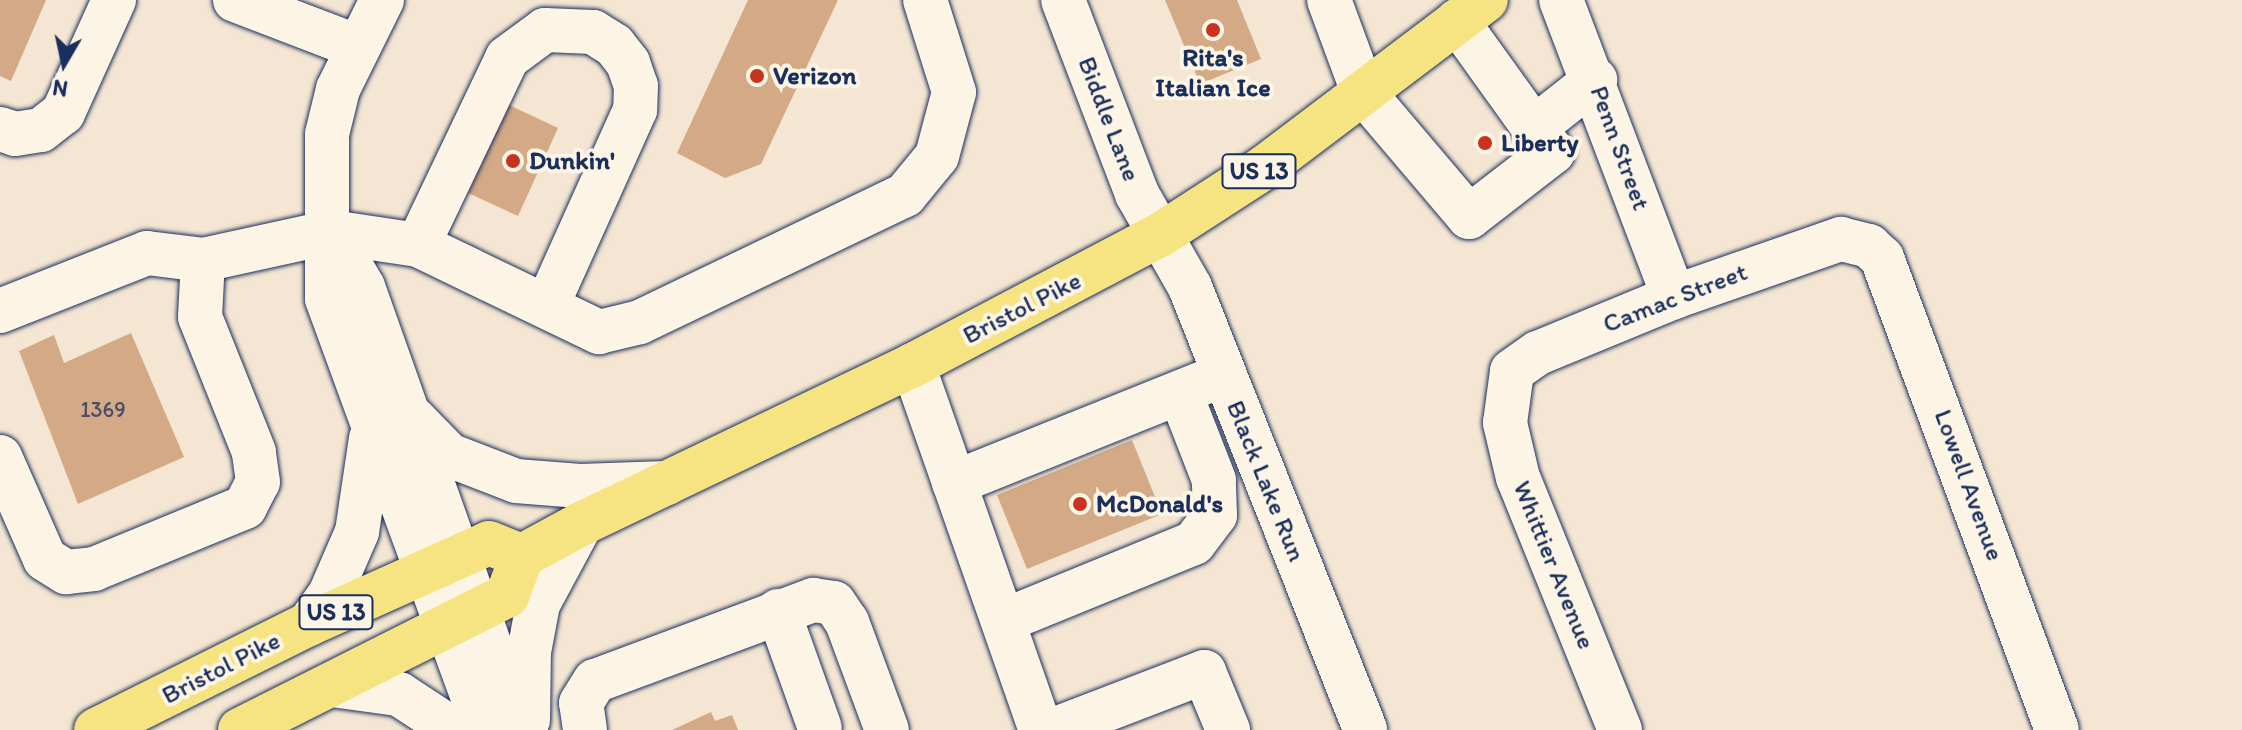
<!DOCTYPE html>
<html>
<head>
<meta charset="utf-8">
<style>
  body { margin:0 }
  #map { position:relative; width:2242px; height:730px; overflow:hidden; background:#f4e6d2; font-family:Itim,sans-serif }
  div>[style] { position:absolute }
  [style*='--x'] { left:calc(var(--x)*1px); top:calc(var(--y)*1px); width:calc(var(--w)*1px); rotate:calc(var(--a)*1deg) }
  .building>* { inset:0; background:#d4a985 }
  .roads { filter:drop-shadow(0 0 2px #1b2f5e) drop-shadow(0 0 2px #1b2f5e) }
  .minor>* { height:44px; margin:-22px; padding:0 22px; transform-origin:22px; border-radius:22px; background:#fcf5e5 }
  .major>* { height:44px; margin:-22px; padding:0 22px; transform-origin:22px; border-radius:22px; background:#f6e381 }
  .dots>* { width:22px; height:22px; translate:-50% -50%; box-sizing:border-box; border:4px solid #fcf5e5; border-radius:50% }
  span { translate:-50% -50%; white-space:nowrap; text-align:center; line-height:1.15; -webkit-text-stroke:8px #fcf5e5; paint-order:stroke }
  .number-label { font-size:22px; color:#494e68 }
  .number-label span { -webkit-text-stroke-width:0 }
  .shield-label span { padding:2px 6px; background:#fcf5e5; border:2px solid; border-radius:6px; -webkit-text-stroke-width:0 }
  .shield-label { font-size:24px; color:#1b2f5e; font-weight:700 }
  .poi-label { font-size:26px; color:#1b2f5e; font-weight:700 }
  .left { translate:0 -50%; text-align:left }
  .street-label { font-size:26px; color:#1b2f5e }
  .north { position:absolute; left:24px; top:24px; width:80px; height:80px; -webkit-text-stroke:6px #fcf5e5; paint-order:stroke; rotate:189deg; font-size:22px; font-weight:700; line-height:32px; text-align:center; color:#1b2f5e }
  .north::after { content:''; display:block; margin:auto; width:28px; height:36px; background:#1b2f5e; clip-path:polygon(50% 0,100% 100%,50% 72%,0 100%) }
</style>
</head>
<body>
<div id="map">
  <div class="building">
    <div style="clip-path:polygon(0 0,46px 0,11px 81px,0 76px)"></div>
    <div style="clip-path:polygon(748px 0,838px 0,761px 164px,725px 178px,677px 153px)"></div>
    <div style="clip-path:polygon(1165px 0,1237px 0,1261px 59px,1200px 84px)"></div>
    <div style="clip-path:polygon(509px 105px,558px 128px,518px 216px,468px 193px)"></div>
    <div style="clip-path:polygon(131px 333px,184px 457px,78px 504px,19px 351px,54px 335px,64px 363px)"></div>
    <div style="clip-path:polygon(1132px 440px,1162px 514px,1027px 569px,997px 495px)"></div>
    <div style="clip-path:polygon(711px 712px,715px 721px,732px 715px,738px 730px,672px 730px)"></div>
  </div>
  <div class="roads">
    <div class="minor">
      <div style="--x:235;--y:0;--w:132;--a:20.9"></div>
      <div style="--x:382;--y:0;--w:99;--a:116.3"></div>
      <div style="--x:338;--y:89;--w:46;--a:103.7"></div>
      <div style="--x:327;--y:134;--w:165;--a:90"></div>
      <div style="--x:327;--y:299;--w:459;--a:69.9"></div>
      <div style="--x:1063;--y:0;--w:208;--a:69.1"></div>
      <div style="--x:1137;--y:194;--w:107;--a:60.3"></div>
      <div style="--x:1190;--y:287;--w:476;--a:68.4"></div>
      <div style="--x:1329;--y:0;--w:98;--a:69.7"></div>
      <div style="--x:1363;--y:92;--w:164;--a:49.7"></div>
      <div style="--x:1469;--y:217;--w:106;--a:-37.7"></div>
      <div style="--x:1553;--y:152;--w:31;--a:-128"></div>
      <div style="--x:1561;--y:0;--w:318;--a:69.2"></div>
      <div style="--x:1457;--y:21;--w:132;--a:54.3"></div>
      <div style="--x:1534;--y:128;--w:78;--a:-38.2"></div>
      <div style="--x:0;--y:129;--w:16;--a:18"></div>
      <div style="--x:15;--y:134;--w:26;--a:-9"></div>
      <div style="--x:41;--y:130;--w:28;--a:-38"></div>
      <div style="--x:63;--y:113;--w:124;--a:-65.7"></div>
      <div style="--x:331;--y:232;--w:64;--a:59.8"></div>
      <div style="--x:363;--y:287;--w:425;--a:70.5"></div>
      <div style="--x:505;--y:688;--w:47;--a:63.4"></div>
      <div style="--x:418;--y:245;--w:207;--a:-64.5"></div>
      <div style="--x:507;--y:58;--w:47;--a:-36.4"></div>
      <div style="--x:545;--y:30;--w:48;--a:2.4"></div>
      <div style="--x:593;--y:32;--w:25;--a:32"></div>
      <div style="--x:614;--y:45;--w:23;--a:52"></div>
      <div style="--x:628;--y:63;--w:24;--a:71"></div>
      <div style="--x:636;--y:86;--w:24;--a:92"></div>
      <div style="--x:635;--y:110;--w:215;--a:114.2"></div>
      <div style="--x:0;--y:311;--w:158;--a:-21.5"></div>
      <div style="--x:147;--y:253;--w:56;--a:7.1"></div>
      <div style="--x:203;--y:260;--w:131;--a:-12.3"></div>
      <div style="--x:331;--y:232;--w:88;--a:8.5"></div>
      <div style="--x:418;--y:245;--w:201;--a:25.7"></div>
      <div style="--x:599;--y:332;--w:42;--a:-13.7"></div>
      <div style="--x:640;--y:322;--w:294;--a:-25.6"></div>
      <div style="--x:905;--y:195;--w:50;--a:-50.6"></div>
      <div style="--x:937;--y:156;--w:66;--a:-75.1"></div>
      <div style="--x:954;--y:92;--w:96;--a:-107.5"></div>
      <div style="--x:913;--y:365;--w:387;--a:70.7"></div>
      <div style="--x:414;--y:419;--w:50;--a:45.8"></div>
      <div style="--x:449;--y:455;--w:72;--a:21.2"></div>
      <div style="--x:516;--y:481;--w:64;--a:4.5"></div>
      <div style="--x:580;--y:486;--w:87;--a:-2"></div>
      <div style="--x:0;--y:457;--w:111;--a:66.2"></div>
      <div style="--x:45;--y:559;--w:25;--a:32"></div>
      <div style="--x:66;--y:572;--w:28;--a:-6"></div>
      <div style="--x:94;--y:569;--w:163;--a:-22.3"></div>
      <div style="--x:245;--y:507;--w:28;--a:-63"></div>
      <div style="--x:258;--y:482;--w:30;--a:-98"></div>
      <div style="--x:254;--y:452;--w:145;--a:-111.8"></div>
      <div style="--x:200;--y:317;--w:57;--a:-87"></div>
      <div style="--x:954;--y:483;--w:274;--a:-21.9"></div>
      <div style="--x:778;--y:611;--w:124;--a:70.3"></div>
      <div style="--x:1003;--y:621;--w:206;--a:-22.2"></div>
      <div style="--x:1194;--y:543;--w:35;--a:-53"></div>
      <div style="--x:1215;--y:515;--w:35;--a:-92"></div>
      <div style="--x:1214;--y:480;--w:93;--a:-111.3"></div>
      <div style="--x:309;--y:624;--w:39;--a:-55"></div>
      <div style="--x:331;--y:592;--w:65;--a:-66.6"></div>
      <div style="--x:357;--y:532;--w:95;--a:-81.5"></div>
      <div style="--x:332;--y:685;--w:68;--a:7.7"></div>
      <div style="--x:399;--y:694;--w:66;--a:33.2"></div>
      <div style="--x:528;--y:720;--w:68;--a:-89.2"></div>
      <div style="--x:529;--y:652;--w:49;--a:-79.4"></div>
      <div style="--x:538;--y:604;--w:91;--a:-61.7"></div>
      <div style="--x:585;--y:730;--w:27;--a:-98"></div>
      <div style="--x:581;--y:703;--w:26;--a:-58"></div>
      <div style="--x:595;--y:681;--w:233;--a:-20.4"></div>
      <div style="--x:813;--y:600;--w:21;--a:8"></div>
      <div style="--x:834;--y:603;--w:23;--a:56"></div>
      <div style="--x:847;--y:622;--w:115;--a:69.7"></div>
      <div style="--x:1053;--y:730;--w:162;--a:-21"></div>
      <div style="--x:1204;--y:672;--w:63;--a:67.5"></div>
      <div style="--x:1620;--y:730;--w:272;--a:-112"></div>
      <div style="--x:1518;--y:478;--w:57;--a:-103.3"></div>
      <div style="--x:1505;--y:423;--w:52;--a:-82.3"></div>
      <div style="--x:1512;--y:371;--w:32;--a:-35"></div>
      <div style="--x:1538;--y:353;--w:147;--a:-22.4"></div>
      <div style="--x:1674;--y:297;--w:177;--a:-19.2"></div>
      <div style="--x:1841;--y:239;--w:29;--a:14"></div>
      <div style="--x:1869;--y:246;--w:18;--a:43"></div>
      <div style="--x:1882;--y:258;--w:503;--a:69.66"></div>
    </div>
    <div class="major">
      <div style="--x:96;--y:730;--w:238;--a:-26.5"></div>
      <div style="--x:309;--y:624;--w:197;--a:-24.2"></div>
      <div style="--x:489;--y:543;--w:35;--a:22"></div>
      <div style="--x:240;--y:730;--w:299;--a:-26.7"></div>
      <div style="--x:507;--y:596;--w:43;--a:-69.4"></div>
      <div style="--x:522;--y:556;--w:67;--a:-28.5"></div>
      <div style="--x:581;--y:524;--w:368;--a:-25.6"></div>
      <div style="--x:913;--y:365;--w:279;--a:-27.8"></div>
      <div style="--x:1160;--y:235;--w:125;--a:-32.9"></div>
      <div style="--x:1265;--y:167;--w:277;--a:-37.1"></div>
    </div>
  </div>
  <div class="dots">
    <div style="left:1213px;top:30px;background:#c8321e"></div>
    <div style="left:757px;top:76px;background:#c8321e"></div>
    <div style="left:1485px;top:143px;background:#c8321e"></div>
    <div style="left:513px;top:161px;background:#c8321e"></div>
    <div style="left:1080px;top:504px;background:#c8321e"></div>
  </div>
  <div class="number-label">
    <span style="left:103px;top:410px">1369</span>
  </div>
  <div class="shield-label">
    <span style="left:1259px;top:171px">US 13</span>
    <span style="left:336px;top:612px">US 13</span>
  </div>
  <div class="poi-label">
    <span style="left:1213px;top:73px">Rita's<br>Italian Ice</span>
    <span class="left" style="left:773px;top:76px">Verizon</span>
    <span class="left" style="left:1501px;top:143px">Liberty</span>
    <span class="left" style="left:529px;top:161px">Dunkin'</span>
    <span class="left" style="left:1096px;top:504px">McDonald's</span>
  </div>
  <div class="street-label">
    <span style="left:1109px;top:119px;rotate:69deg">Biddle Lane</span>
    <span style="left:1620px;top:148px;rotate:70deg">Penn Street</span>
    <span style="left:1675px;top:298px;rotate:-21deg">Camac Street</span>
    <span style="left:1022px;top:308px;rotate:-27deg">Bristol Pike</span>
    <span style="left:1266px;top:481px;rotate:68deg">Black Lake Run</span>
    <span style="left:1969px;top:485px;rotate:70deg">Lowell Avenue</span>
    <span style="left:1554px;top:565px;rotate:68deg">Whittier Avenue</span>
    <span style="left:221px;top:668px;rotate:-27deg">Bristol Pike</span>
  </div>
  <div class="north">N</div>
</div>
</body>
</html>
